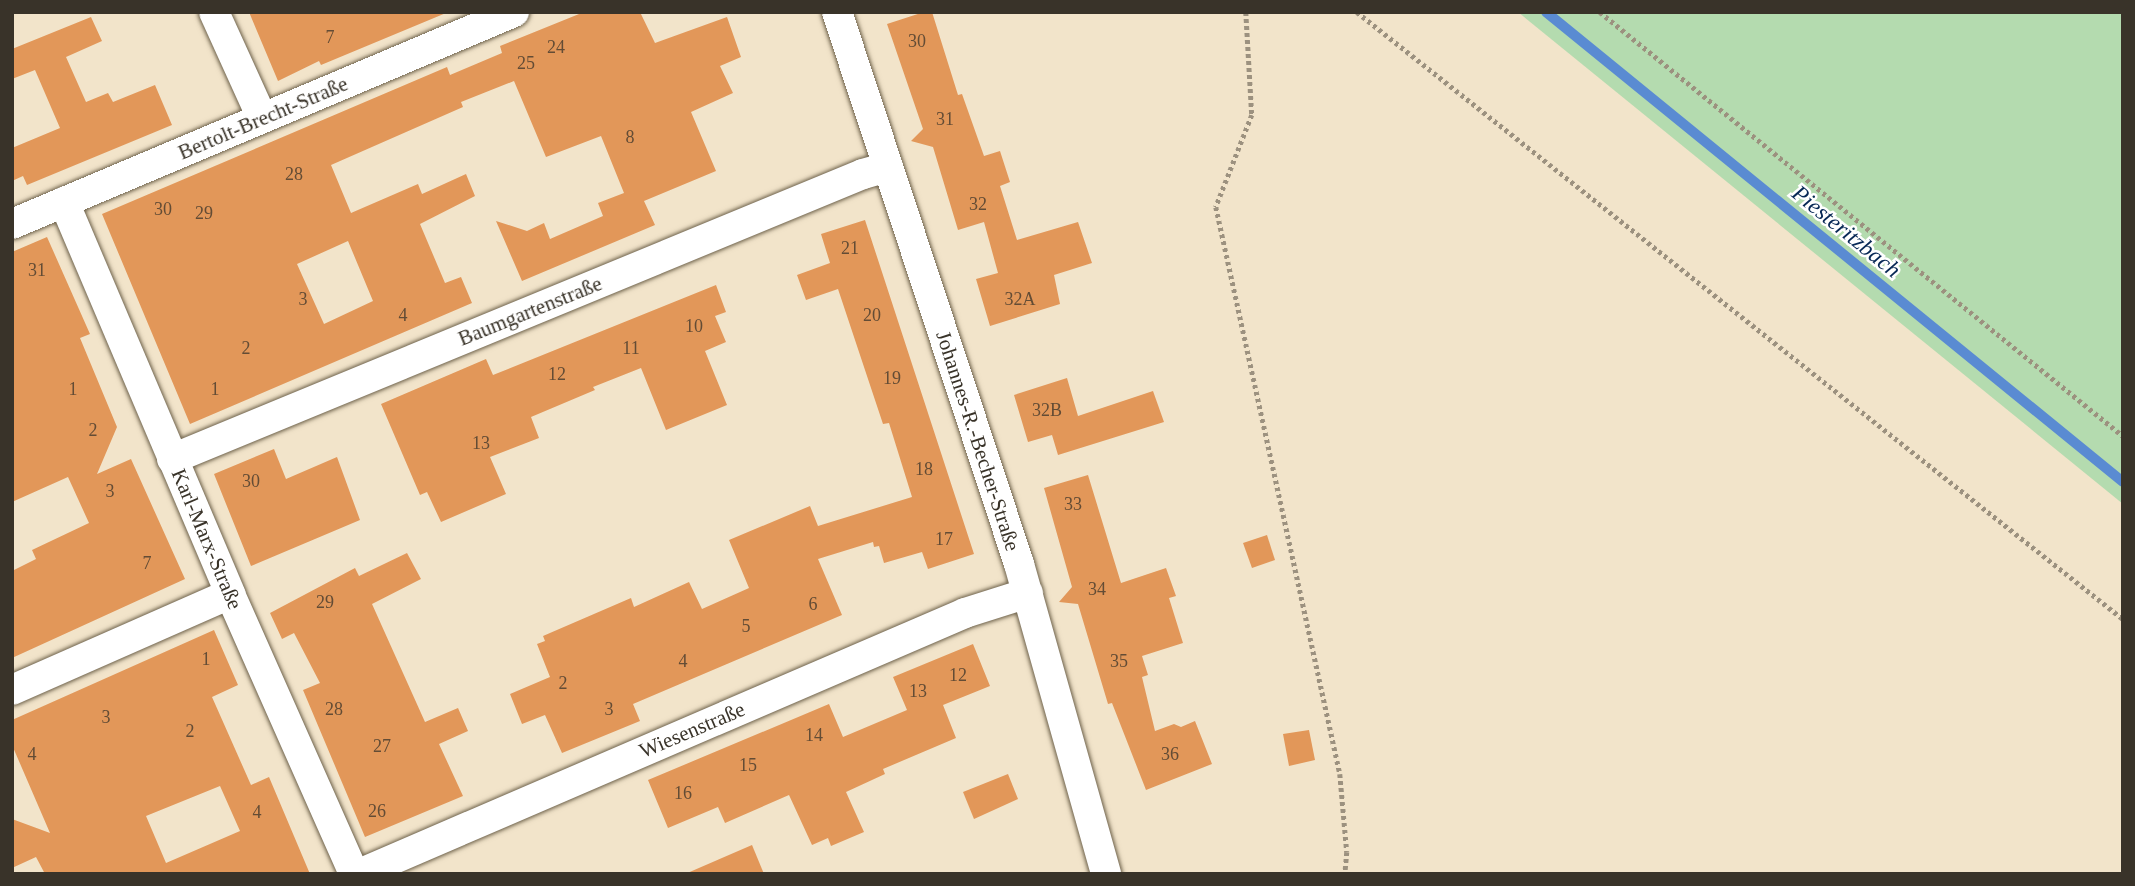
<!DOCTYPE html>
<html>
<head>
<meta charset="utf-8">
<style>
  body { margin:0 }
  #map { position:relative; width:2135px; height:886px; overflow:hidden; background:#f2e4ca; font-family:"Times New Roman",serif }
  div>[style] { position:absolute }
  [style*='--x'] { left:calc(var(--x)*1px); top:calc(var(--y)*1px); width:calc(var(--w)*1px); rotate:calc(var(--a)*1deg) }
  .green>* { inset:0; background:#b4dbaf }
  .stream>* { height:10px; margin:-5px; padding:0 5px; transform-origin:5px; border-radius:5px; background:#5a8bd2 }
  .building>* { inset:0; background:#e29759 }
  .path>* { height:4.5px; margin-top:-2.25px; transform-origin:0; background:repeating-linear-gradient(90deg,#9c917f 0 3.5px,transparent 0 7px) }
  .roads { filter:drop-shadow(0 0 2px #6e624b) drop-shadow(0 0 2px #6e624b) }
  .street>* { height:30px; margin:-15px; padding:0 15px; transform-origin:15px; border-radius:15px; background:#fff }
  span { translate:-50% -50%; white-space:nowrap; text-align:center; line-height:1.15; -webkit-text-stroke:5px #fff; paint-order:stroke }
  .number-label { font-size:18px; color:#634c35 }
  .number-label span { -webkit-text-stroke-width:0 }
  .street-label { font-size:21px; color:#393329 }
  .water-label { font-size:23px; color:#072855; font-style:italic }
  .frame { position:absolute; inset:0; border:14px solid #393329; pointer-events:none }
</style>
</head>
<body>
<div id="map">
  <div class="green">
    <div style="clip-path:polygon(1518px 12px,2123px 12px,2123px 504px)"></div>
  </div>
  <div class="stream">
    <div style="--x:1546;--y:12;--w:744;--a:39.16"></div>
  </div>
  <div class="building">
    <div style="clip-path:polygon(249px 12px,446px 12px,446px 13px,321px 65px,319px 61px,278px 81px)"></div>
    <div style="clip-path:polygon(evenodd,584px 12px,640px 12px,655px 43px,727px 17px,741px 57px,720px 66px,733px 93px,691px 112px,716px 171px,644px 201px,655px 225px,522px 281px,496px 221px,527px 231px,544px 223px,550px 239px,603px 216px,598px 203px,624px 193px,601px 136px,546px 157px,514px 81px,461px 102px,463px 107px,331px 165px,351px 213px,418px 184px,422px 194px,466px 174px,475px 196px,420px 224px,445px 283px,461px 277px,472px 303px,190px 424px,102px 214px,447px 67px,450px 75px,502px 53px,500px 46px,584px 12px,348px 241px,373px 301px,324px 324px,297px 264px,348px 241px)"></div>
    <div style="clip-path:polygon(924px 12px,932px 12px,958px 95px,962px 94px,984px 156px,1000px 151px,1010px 182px,1000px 186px,1017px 240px,1078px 222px,1092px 263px,1054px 275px,1060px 304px,990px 326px,976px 279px,998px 273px,984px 222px,958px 230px,933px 147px,911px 141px,923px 129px,887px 24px)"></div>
    <div style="clip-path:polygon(91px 17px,102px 41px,66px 57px,86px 102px,108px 93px,113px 102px,155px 85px,172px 125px,27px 185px,23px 176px,12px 181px,12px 148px,60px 128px,35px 70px,12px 79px,12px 49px)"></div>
    <div style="clip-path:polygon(865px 220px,974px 554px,928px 569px,922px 552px,884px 563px,879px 546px,874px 547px,873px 542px,818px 559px,842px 615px,633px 704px,640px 721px,562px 753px,545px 715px,522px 724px,510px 694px,550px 677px,537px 644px,545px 641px,543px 636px,631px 598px,634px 607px,689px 582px,702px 609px,749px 588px,729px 540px,810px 506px,818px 526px,912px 497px,889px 423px,883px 424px,838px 289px,806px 300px,797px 275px,830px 263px,821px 234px)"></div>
    <div style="clip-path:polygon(47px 237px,90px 334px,80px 338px,117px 427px,97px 474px,131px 459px,185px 579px,12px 658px,12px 571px,36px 559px,32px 550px,89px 523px,68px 477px,12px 502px,12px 252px)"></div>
    <div style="clip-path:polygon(716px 285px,726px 312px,715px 316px,726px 342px,705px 351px,727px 405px,666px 430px,641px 368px,593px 387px,595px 390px,531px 417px,539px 438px,490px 457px,506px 494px,441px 522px,427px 492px,420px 495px,381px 404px,486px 359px,493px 375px)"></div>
    <div style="clip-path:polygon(1067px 378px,1078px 416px,1153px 391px,1164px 422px,1058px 455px,1052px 435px,1028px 442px,1014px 395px)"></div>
    <div style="clip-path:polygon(274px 449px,286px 479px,337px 457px,360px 520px,251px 566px,214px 474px)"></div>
    <div style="clip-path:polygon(1088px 475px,1121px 583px,1166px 568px,1176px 596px,1169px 598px,1183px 643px,1142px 656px,1148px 675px,1142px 677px,1155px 731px,1174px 724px,1181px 727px,1195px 721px,1212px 764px,1146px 790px,1112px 703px,1108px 704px,1078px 604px,1059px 602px,1072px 587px,1044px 488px)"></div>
    <div style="clip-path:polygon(1267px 535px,1275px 560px,1252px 568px,1243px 543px)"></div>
    <div style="clip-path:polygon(407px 553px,421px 579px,372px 604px,425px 722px,458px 708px,468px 731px,439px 744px,463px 796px,365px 837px,303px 690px,320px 683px,294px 633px,282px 639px,270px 613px,355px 568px,359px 576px)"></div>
    <div style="clip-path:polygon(evenodd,214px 630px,238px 685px,212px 697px,251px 785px,269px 777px,310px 874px,45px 874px,36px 857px,12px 868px,12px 819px,50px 833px,12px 745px,12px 720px,214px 630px,220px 786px,240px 831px,166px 863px,146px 816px,220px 786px)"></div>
    <div style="clip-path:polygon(973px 644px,990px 686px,943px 705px,956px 738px,883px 769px,885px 774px,846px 792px,864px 832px,831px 846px,828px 838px,812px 845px,789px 795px,725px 823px,718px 807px,668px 828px,648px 780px,829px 704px,843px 737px,907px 710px,893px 677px)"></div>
    <div style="clip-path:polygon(1309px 730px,1315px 760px,1289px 766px,1283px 734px)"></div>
    <div style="clip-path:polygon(1008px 774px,1018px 799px,974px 819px,963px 792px)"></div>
    <div style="clip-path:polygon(752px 845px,764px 874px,685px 874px)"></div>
  </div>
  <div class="path">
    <div style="--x:1246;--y:12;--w:103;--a:86.7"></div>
    <div style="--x:1252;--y:115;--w:99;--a:111.4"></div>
    <div style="--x:1216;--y:207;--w:580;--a:77.66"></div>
    <div style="--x:1340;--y:774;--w:78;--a:84.9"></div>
    <div style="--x:1347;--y:852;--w:22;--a:95"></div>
    <div style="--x:1357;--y:12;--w:977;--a:38.39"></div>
    <div style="--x:1600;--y:12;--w:673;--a:39.03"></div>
  </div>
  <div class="roads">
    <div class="street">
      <div style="--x:214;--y:12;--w:116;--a:65.6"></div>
      <div style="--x:837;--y:12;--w:581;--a:71.75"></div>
      <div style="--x:1019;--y:564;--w:322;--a:74.3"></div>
      <div style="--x:64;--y:202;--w:426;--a:67"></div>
      <div style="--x:230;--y:594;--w:306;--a:66.1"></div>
      <div style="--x:12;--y:224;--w:545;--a:-22.89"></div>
      <div style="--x:172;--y:459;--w:747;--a:-22.41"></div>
      <div style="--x:863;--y:174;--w:26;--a:-16"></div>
      <div style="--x:12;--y:690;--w:238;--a:-23.8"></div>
      <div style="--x:359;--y:874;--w:660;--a:-23.3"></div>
      <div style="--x:965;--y:613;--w:66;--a:-17.6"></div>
    </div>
  </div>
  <div class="number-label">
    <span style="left:330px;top:37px">7</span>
    <span style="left:917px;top:41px">30</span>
    <span style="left:556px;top:47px">24</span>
    <span style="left:526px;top:63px">25</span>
    <span style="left:945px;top:119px">31</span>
    <span style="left:630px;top:137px">8</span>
    <span style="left:294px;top:174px">28</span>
    <span style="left:978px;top:204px">32</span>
    <span style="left:163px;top:209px">30</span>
    <span style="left:204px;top:213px">29</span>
    <span style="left:850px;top:248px">21</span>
    <span style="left:37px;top:270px">31</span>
    <span style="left:303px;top:299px">3</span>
    <span style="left:1020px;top:299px">32A</span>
    <span style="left:403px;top:315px">4</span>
    <span style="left:872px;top:315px">20</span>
    <span style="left:694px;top:326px">10</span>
    <span style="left:246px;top:348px">2</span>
    <span style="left:631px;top:348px">11</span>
    <span style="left:557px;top:374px">12</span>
    <span style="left:892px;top:378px">19</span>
    <span style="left:73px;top:389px">1</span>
    <span style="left:215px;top:389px">1</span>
    <span style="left:1047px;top:410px">32B</span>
    <span style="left:93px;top:430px">2</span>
    <span style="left:481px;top:443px">13</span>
    <span style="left:924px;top:469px">18</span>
    <span style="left:251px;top:481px">30</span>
    <span style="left:110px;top:491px">3</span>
    <span style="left:1073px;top:504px">33</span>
    <span style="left:944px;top:539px">17</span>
    <span style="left:147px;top:563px">7</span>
    <span style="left:1097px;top:589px">34</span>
    <span style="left:325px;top:602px">29</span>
    <span style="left:813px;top:604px">6</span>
    <span style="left:746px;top:626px">5</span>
    <span style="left:206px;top:659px">1</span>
    <span style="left:683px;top:661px">4</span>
    <span style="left:1119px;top:661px">35</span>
    <span style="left:958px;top:675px">12</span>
    <span style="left:563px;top:683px">2</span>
    <span style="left:918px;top:691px">13</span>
    <span style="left:334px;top:709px">28</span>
    <span style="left:609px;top:709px">3</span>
    <span style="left:106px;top:717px">3</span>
    <span style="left:190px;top:731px">2</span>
    <span style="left:814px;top:735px">14</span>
    <span style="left:382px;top:746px">27</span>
    <span style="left:32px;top:754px">4</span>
    <span style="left:1170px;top:754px">36</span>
    <span style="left:748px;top:765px">15</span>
    <span style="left:683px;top:793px">16</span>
    <span style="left:377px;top:811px">26</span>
    <span style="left:257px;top:812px">4</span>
  </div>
  <div class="street-label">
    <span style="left:263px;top:118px;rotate:-23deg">Bertolt-Brecht-Straße</span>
    <span style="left:530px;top:311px;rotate:-22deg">Baumgartenstraße</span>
    <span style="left:978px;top:441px;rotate:72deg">Johannes-R.-Becher-Straße</span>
    <span style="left:207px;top:539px;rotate:67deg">Karl-Marx-Straße</span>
    <span style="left:692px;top:730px;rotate:-23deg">Wiesenstraße</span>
  </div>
  <div class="water-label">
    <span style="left:1846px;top:232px;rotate:39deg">Piesteritzbach</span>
  </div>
  <div class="frame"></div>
</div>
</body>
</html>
